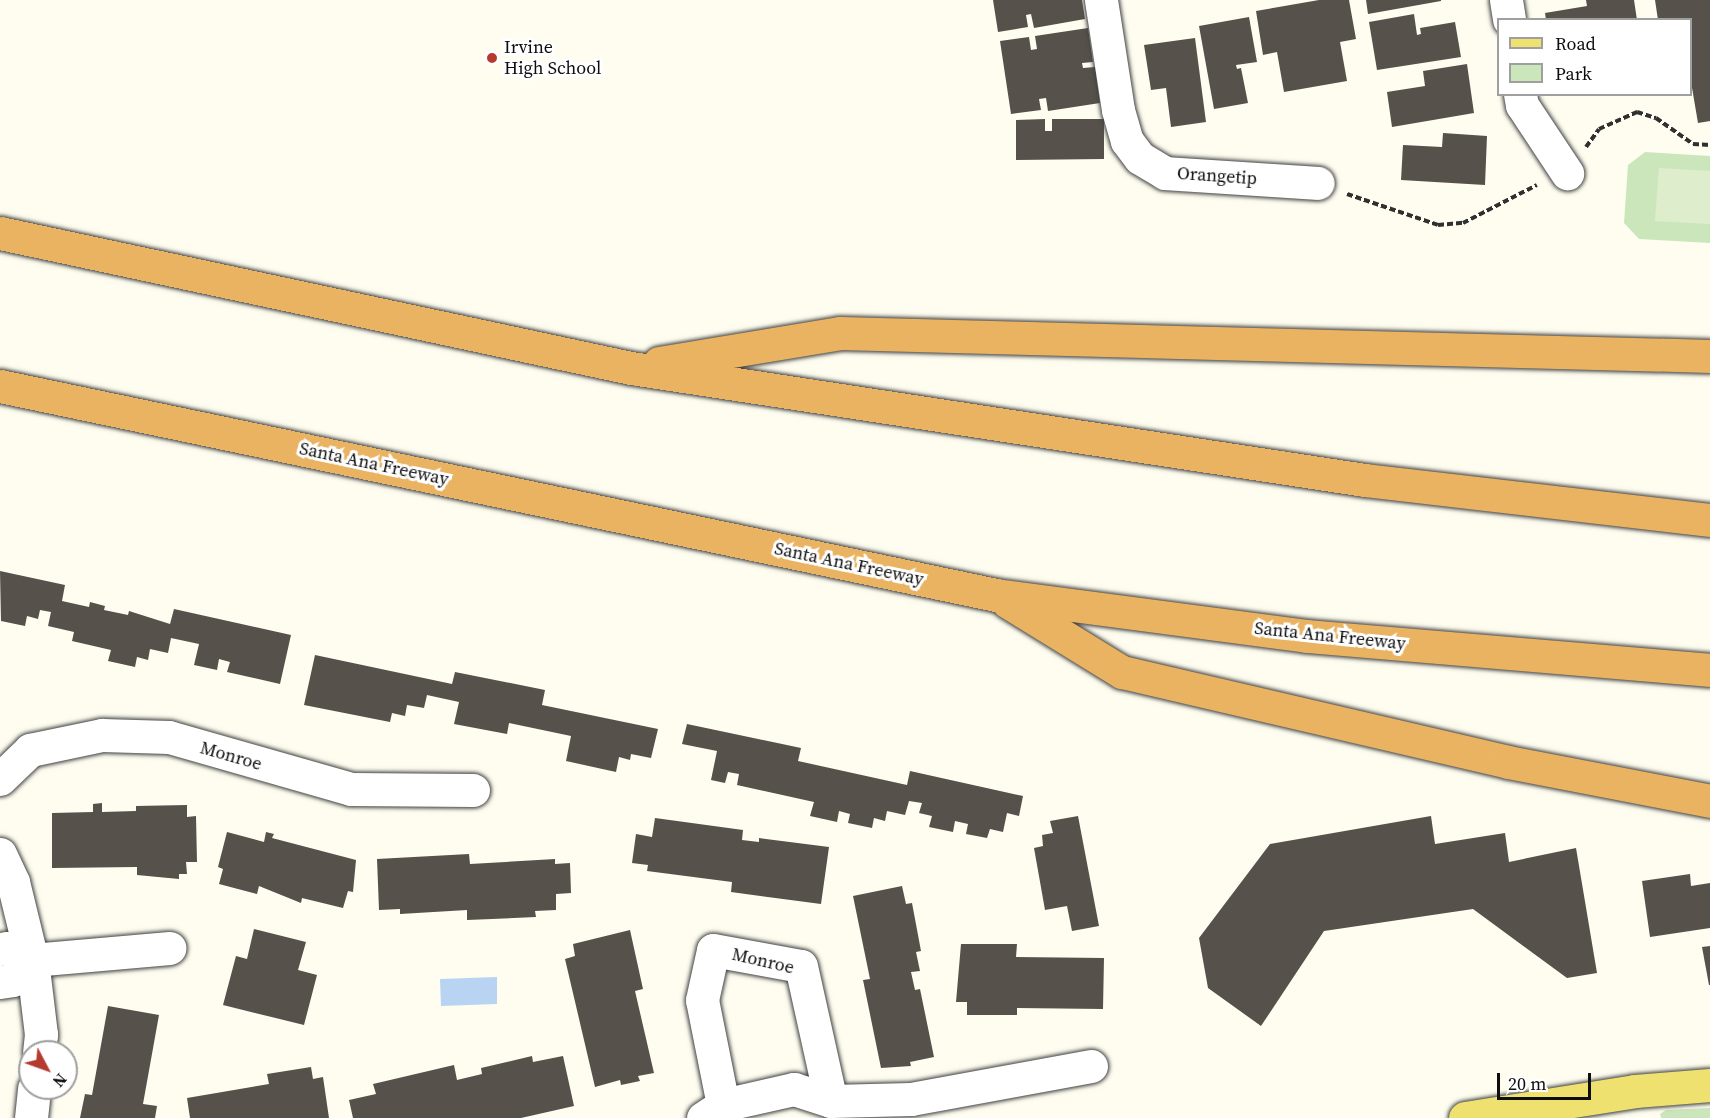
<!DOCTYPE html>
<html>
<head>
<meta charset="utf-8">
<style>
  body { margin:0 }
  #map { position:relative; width:1710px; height:1118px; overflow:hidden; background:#fefdf0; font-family:"Source Serif 4",serif }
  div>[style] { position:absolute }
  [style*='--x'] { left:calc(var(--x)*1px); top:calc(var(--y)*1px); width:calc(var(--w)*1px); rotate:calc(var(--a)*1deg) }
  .green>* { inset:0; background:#cce6bc }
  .pitch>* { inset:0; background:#deeecd }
  .water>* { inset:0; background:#b8d4f2 }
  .building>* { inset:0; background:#56514b }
  .path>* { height:4px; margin-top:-2px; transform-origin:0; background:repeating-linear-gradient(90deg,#303030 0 6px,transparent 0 9px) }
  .roads { filter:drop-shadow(0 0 2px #414141) drop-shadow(0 0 2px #414141) }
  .minor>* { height:33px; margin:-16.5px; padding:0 16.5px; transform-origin:16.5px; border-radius:16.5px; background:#fff }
  .major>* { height:33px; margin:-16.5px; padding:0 16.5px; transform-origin:16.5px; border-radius:16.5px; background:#efe16f }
  .highway>* { height:33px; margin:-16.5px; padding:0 16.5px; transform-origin:16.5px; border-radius:16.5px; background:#eab362 }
  .dots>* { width:16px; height:16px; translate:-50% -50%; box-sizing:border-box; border:3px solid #fff; border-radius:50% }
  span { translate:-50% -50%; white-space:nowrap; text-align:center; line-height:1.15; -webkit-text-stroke:6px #fff; paint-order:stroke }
  .poi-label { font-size:18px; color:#0e0e0e }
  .left { translate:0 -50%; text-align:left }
  .street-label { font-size:18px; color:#0e0e0e }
  .legend { position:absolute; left:1497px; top:18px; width:195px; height:78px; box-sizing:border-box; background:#fff; border:2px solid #9f9f9f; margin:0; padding:8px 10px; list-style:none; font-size:18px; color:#0e0e0e }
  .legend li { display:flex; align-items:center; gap:12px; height:30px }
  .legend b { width:30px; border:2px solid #9f9f9f }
  .north { position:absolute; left:18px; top:1040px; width:60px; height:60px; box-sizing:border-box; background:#fff; border:2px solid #9f9f9f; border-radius:50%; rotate:131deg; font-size:16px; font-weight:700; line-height:24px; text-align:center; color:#0e0e0e }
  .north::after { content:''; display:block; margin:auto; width:21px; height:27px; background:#b53b2f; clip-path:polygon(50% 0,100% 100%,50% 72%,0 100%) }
  .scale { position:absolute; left:1497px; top:1073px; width:94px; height:27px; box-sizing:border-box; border:3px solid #0e0e0e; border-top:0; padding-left:8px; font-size:18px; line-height:21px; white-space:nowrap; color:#0e0e0e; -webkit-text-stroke:4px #fff; paint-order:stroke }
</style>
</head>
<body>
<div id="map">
  <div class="green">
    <div style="clip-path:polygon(1645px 152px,1710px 156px,1710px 243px,1639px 239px,1624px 223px,1628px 165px)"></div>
    <div style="clip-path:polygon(1710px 1108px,1710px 1118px,1661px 1118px,1660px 1114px,1666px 1110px)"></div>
  </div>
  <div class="pitch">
    <div style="clip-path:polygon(1659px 168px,1710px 171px,1710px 224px,1655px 221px)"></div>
  </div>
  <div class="water">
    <div style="clip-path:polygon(497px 977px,497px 1004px,441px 1006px,440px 979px)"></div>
  </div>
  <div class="building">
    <div style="clip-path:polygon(993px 0,1082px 0,1085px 19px,1034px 28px,1031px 14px,1026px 15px,1028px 27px,998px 32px)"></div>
    <div style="clip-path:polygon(1319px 0,1349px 0,1356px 39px,1340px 42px,1347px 81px,1284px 92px,1277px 52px,1263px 55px,1256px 11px)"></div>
    <div style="clip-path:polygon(1366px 0,1441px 0,1441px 1px,1368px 14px)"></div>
    <div style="clip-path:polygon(1586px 0,1634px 0,1637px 20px,1546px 20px,1545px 13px,1587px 6px)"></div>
    <div style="clip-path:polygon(1655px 0,1710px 0,1710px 121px,1698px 123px,1690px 76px,1690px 20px,1658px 20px)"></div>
    <div style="clip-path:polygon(1414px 14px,1417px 35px,1421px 34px,1420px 28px,1455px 22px,1461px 57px,1377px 70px,1369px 22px)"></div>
    <div style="clip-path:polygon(1249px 17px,1257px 62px,1236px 65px,1237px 69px,1241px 68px,1248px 103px,1214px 109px,1199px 26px)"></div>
    <div style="clip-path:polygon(1088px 28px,1093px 62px,1082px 63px,1083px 68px,1095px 67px,1100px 103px,1048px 111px,1046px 98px,1039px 99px,1041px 110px,1011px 114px,1000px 41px,1029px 37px,1031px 50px,1037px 49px,1035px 36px)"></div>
    <div style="clip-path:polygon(1195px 38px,1206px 122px,1171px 127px,1166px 88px,1151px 90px,1144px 45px)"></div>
    <div style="clip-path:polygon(1467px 64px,1474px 113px,1392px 127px,1387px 92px,1425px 86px,1423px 71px)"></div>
    <div style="clip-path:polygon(1045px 119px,1045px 131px,1052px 131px,1052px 119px,1104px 119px,1104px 159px,1016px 160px,1016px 120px)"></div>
    <div style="clip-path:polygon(1443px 133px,1487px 136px,1485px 185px,1401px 180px,1403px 145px,1442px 147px)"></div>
    <div style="clip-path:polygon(0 571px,65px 585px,62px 601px,89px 607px,90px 602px,105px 606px,104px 610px,128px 615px,129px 611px,170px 624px,174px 609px,291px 635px,280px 684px,227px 672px,230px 662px,219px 659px,217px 670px,194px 665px,199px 644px,171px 638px,168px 653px,150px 649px,148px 660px,137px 657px,135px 667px,108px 661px,111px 650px,72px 641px,74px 632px,48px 626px,51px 612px,40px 610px,38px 619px,27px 616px,25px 626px,1px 621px)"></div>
    <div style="clip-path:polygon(315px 655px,452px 684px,455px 672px,545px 690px,542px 705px,658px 729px,651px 758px,631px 754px,630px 760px,619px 757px,616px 772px,566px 761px,571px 736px,509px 723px,507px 734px,454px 724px,459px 702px,427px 695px,424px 708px,407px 705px,405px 716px,392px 713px,390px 722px,304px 705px)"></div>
    <div style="clip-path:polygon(687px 724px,801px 748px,798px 761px,907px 785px,910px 771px,1023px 796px,1019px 816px,1007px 813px,1003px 832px,990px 829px,987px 838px,966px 834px,968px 824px,955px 821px,953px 832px,929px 827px,932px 816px,919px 813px,922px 803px,909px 801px,905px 815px,887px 811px,885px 821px,874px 818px,872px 828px,848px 823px,850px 814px,839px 811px,837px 822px,810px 816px,814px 802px,737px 785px,739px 774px,728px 772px,725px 783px,711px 780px,717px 751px,682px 744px)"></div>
    <div style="clip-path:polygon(102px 803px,102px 812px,136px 811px,136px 806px,187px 805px,187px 817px,196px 816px,197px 862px,186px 862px,187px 874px,179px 874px,179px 879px,137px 875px,137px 867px,52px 868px,52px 813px,93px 812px,93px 804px)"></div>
    <div style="clip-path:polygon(1078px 816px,1099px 926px,1072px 931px,1067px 906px,1045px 910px,1034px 848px,1043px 846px,1042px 835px,1053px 833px,1050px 821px)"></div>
    <div style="clip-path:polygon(1431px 816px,1435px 844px,1505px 833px,1509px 862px,1576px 848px,1597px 973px,1567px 978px,1473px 909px,1324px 931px,1261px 1026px,1208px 988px,1199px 938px,1270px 844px)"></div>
    <div style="clip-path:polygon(655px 818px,743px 830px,742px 840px,759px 842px,759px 838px,829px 847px,821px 904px,731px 892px,732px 882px,647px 871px,648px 865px,632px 863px,636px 834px,652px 837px)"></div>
    <div style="clip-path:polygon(227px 832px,264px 842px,266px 832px,274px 834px,272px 838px,356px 860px,353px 892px,348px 891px,343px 908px,302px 898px,301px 903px,259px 886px,257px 894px,219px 884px,223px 869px,218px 867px)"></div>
    <div style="clip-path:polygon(469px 854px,470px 864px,555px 859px,555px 864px,570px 863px,571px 893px,556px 894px,556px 910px,535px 911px,536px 917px,467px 920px,467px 910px,400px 914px,400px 909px,379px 910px,377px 859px)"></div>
    <div style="clip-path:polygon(1690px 874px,1691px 886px,1710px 883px,1710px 928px,1650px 937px,1642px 881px)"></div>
    <div style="clip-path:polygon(902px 886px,906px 904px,912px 903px,921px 951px,916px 952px,920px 971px,911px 972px,915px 990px,920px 989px,934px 1057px,910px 1062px,911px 1066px,881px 1068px,863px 980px,870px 979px,853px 896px)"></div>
    <div style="clip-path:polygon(254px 929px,306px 942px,298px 970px,317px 975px,304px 1025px,223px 1005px,236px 956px,247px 959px)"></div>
    <div style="clip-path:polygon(630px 930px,643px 989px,635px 991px,654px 1073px,638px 1076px,640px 1081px,621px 1085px,620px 1080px,595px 1087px,565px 959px,575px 956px,573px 944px)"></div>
    <div style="clip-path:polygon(961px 944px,1017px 944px,1016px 957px,1104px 958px,1103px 1009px,1017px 1008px,1017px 1015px,967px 1015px,967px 1002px,956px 1002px)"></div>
    <div style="clip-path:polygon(1710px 946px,1710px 985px,1709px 985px,1702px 947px)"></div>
    <div style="clip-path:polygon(108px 1006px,159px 1015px,143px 1104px,157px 1106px,155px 1118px,80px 1118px,85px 1094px,92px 1095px)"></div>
    <div style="clip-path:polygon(532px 1056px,533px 1062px,563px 1056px,574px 1106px,521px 1118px,353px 1118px,349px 1100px,376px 1094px,373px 1084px,454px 1065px,457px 1080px,482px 1074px,481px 1068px)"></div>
    <div style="clip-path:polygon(311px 1067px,313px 1079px,323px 1077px,329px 1118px,190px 1118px,187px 1098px,269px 1084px,267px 1074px)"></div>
  </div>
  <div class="path">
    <div style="--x:1586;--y:147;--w:22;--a:-54"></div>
    <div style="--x:1599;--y:129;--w:42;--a:-24.1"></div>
    <div style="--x:1637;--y:112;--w:20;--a:18"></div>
    <div style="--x:1656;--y:118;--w:45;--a:35.1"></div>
    <div style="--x:1693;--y:144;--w:17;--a:3"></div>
    <div style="--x:1347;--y:194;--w:96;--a:18.8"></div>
    <div style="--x:1438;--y:225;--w:25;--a:-5"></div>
    <div style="--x:1463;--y:223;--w:83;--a:-27.2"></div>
  </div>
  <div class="roads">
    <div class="minor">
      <div style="--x:1101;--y:0;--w:111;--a:81.2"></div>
      <div style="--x:1118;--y:110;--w:32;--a:74"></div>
      <div style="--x:1127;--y:141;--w:21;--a:53"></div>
      <div style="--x:1140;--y:158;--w:29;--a:31"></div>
      <div style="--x:1165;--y:173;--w:153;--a:3.7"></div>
      <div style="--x:1506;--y:0;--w:20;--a:81"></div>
      <div style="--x:1520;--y:94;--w:11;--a:80"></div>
      <div style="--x:1522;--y:105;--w:82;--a:56.5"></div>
      <div style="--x:0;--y:779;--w:42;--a:-44"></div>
      <div style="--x:30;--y:750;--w:74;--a:-11.8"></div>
      <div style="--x:102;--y:735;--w:67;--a:1.7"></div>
      <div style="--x:169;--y:737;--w:189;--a:15.9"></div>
      <div style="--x:351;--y:789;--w:122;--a:0.5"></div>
      <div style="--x:0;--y:854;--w:31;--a:65"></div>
      <div style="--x:13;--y:882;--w:80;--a:76.3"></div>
      <div style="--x:32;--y:960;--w:75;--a:83.1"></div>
      <div style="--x:41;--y:1034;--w:18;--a:96"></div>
      <div style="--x:0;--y:949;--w:7;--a:-8"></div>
      <div style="--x:7;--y:948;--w:28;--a:26"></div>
      <div style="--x:32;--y:960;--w:138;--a:-5"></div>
      <div style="--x:0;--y:982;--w:12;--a:-9"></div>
      <div style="--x:12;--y:980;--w:28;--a:-45"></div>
      <div style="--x:723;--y:1105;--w:107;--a:-101.3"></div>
      <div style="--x:702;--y:1000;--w:51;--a:-77.6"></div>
      <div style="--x:713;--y:950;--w:89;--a:10.3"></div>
      <div style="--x:801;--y:966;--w:138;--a:77.5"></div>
      <div style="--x:31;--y:1118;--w:30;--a:-84"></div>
      <div style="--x:703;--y:1118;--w:24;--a:-33"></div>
      <div style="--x:723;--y:1105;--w:73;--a:-12.7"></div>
      <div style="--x:794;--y:1089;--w:39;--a:18"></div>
      <div style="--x:831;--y:1101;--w:80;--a:-1.4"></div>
      <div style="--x:911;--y:1099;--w:183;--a:-10.4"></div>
    </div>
    <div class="major">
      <div style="--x:1465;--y:1118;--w:172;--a:-9"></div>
      <div style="--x:1635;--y:1091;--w:75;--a:-4.6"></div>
    </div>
    <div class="highway">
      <div style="--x:0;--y:233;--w:645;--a:12.08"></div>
      <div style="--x:631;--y:368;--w:742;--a:8.68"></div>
      <div style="--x:1365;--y:480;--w:347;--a:6.6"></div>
      <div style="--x:659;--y:363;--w:183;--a:-9.4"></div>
      <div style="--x:840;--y:333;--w:870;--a:1.51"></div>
      <div style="--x:0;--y:386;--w:1018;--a:11.85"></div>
      <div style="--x:996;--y:595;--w:314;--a:7.5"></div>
      <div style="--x:1307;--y:636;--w:404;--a:4.8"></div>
      <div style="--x:1008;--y:602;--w:134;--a:31.6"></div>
      <div style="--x:1122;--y:672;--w:396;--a:13.1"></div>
      <div style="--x:1508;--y:762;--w:206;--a:10.9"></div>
    </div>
  </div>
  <div class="dots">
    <div style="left:492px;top:58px;background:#b53b2f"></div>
  </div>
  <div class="poi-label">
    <span class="left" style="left:504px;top:58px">Irvine<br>High School</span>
  </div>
  <div class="street-label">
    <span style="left:1217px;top:176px;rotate:4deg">Orangetip</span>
    <span style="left:374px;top:464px;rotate:12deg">Santa Ana Freeway</span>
    <span style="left:849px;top:564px;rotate:12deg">Santa Ana Freeway</span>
    <span style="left:1330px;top:636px;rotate:6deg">Santa Ana Freeway</span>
    <span style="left:231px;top:756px;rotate:16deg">Monroe</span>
    <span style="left:763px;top:961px;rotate:13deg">Monroe</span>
  </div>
  <ul class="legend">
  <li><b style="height:8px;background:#efe16f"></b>Road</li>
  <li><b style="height:16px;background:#cce6bc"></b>Park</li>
  </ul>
  <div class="north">N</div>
  <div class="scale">20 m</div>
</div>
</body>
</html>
